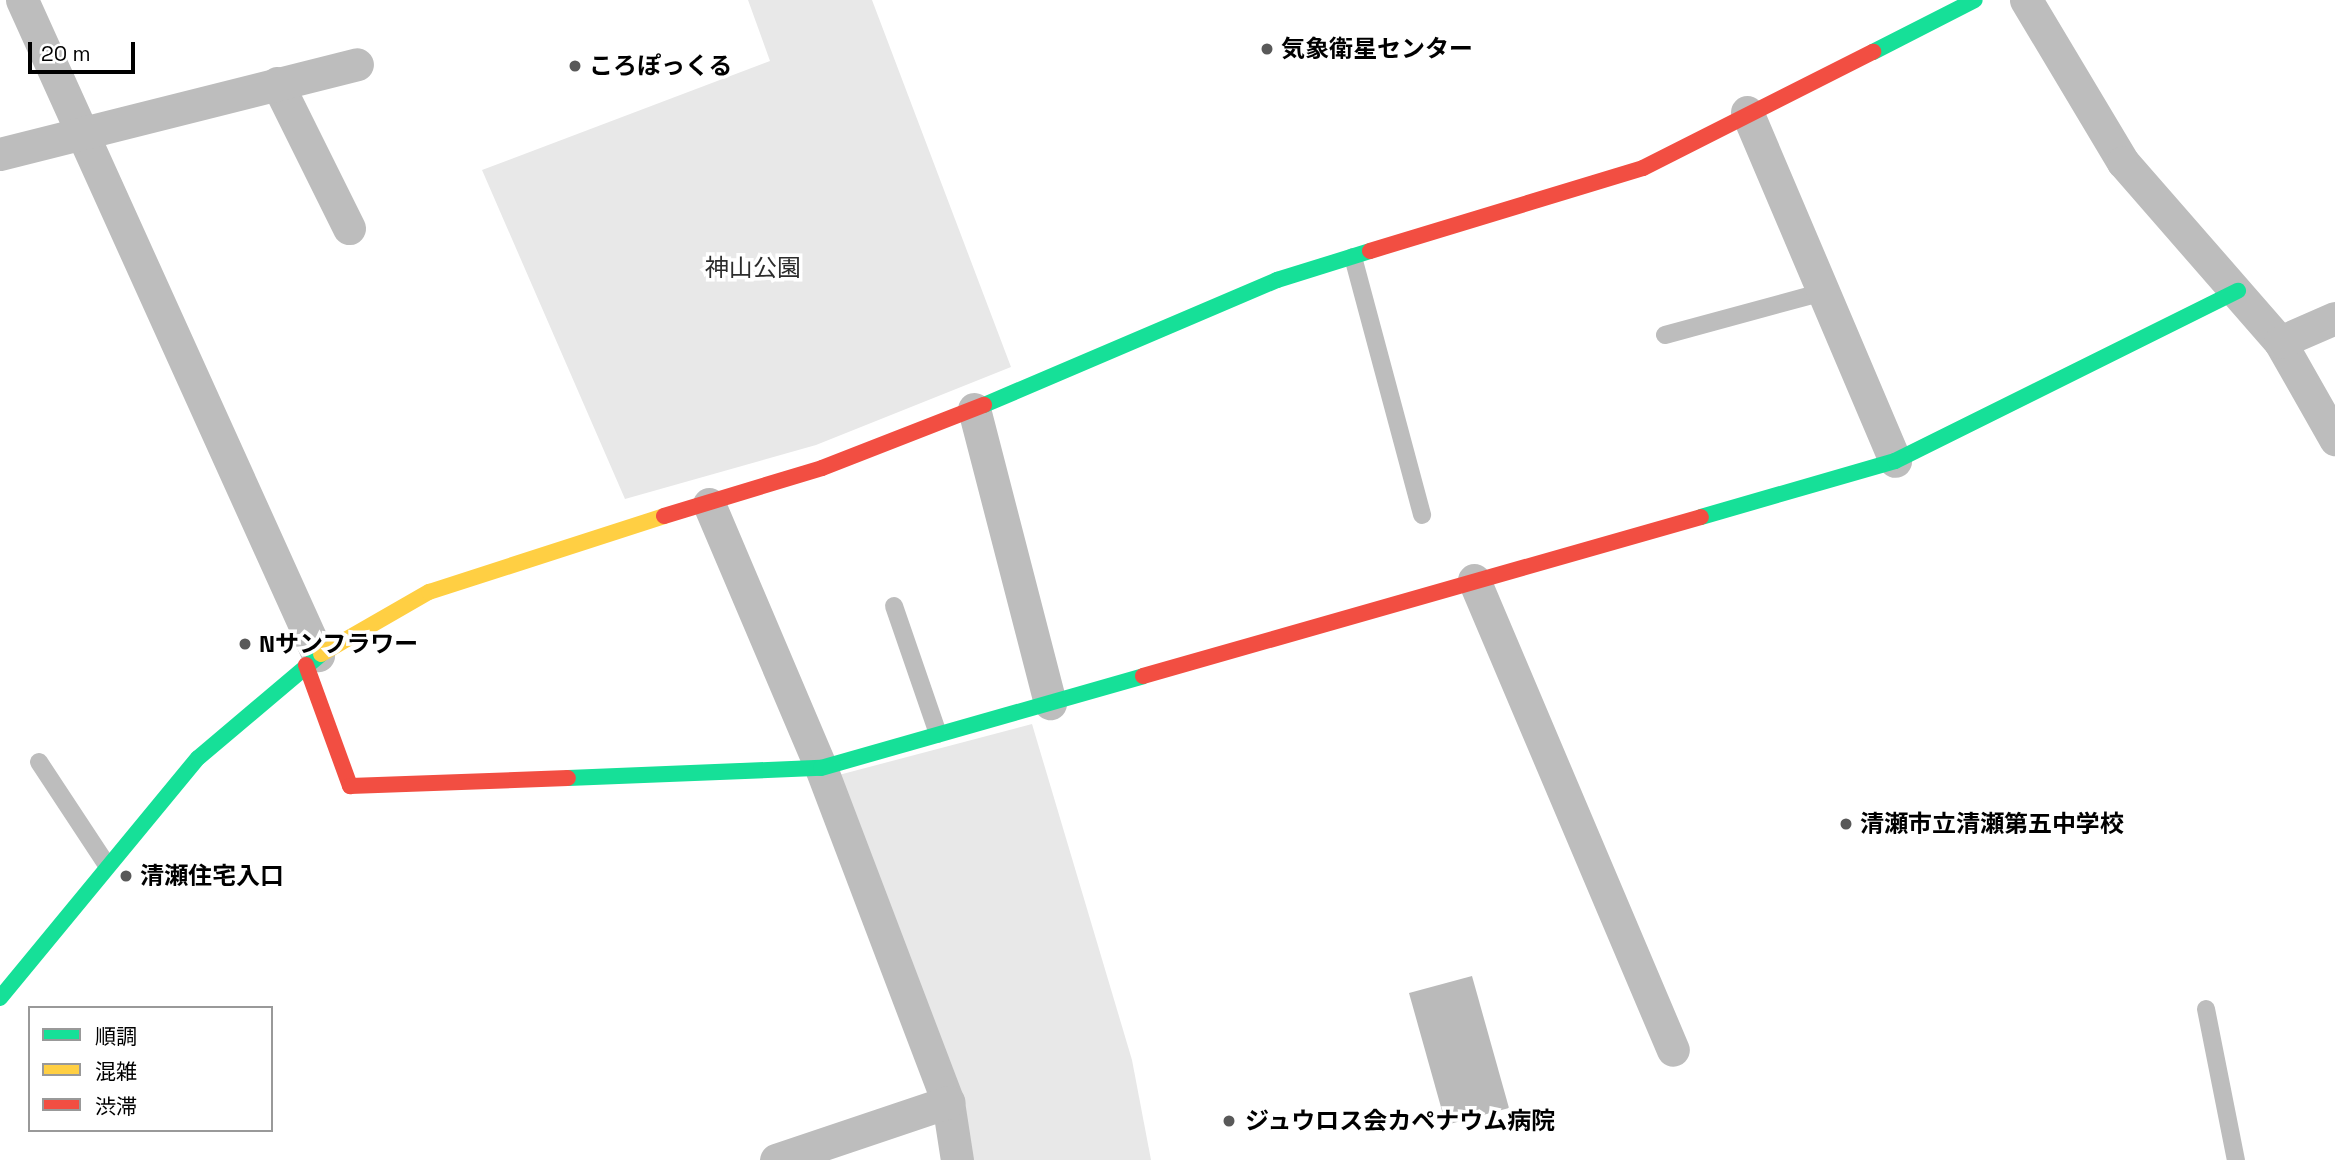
<!DOCTYPE html>
<html>
<head>
<meta charset="utf-8">
<style>
  body { margin:0 }
  #map { position:relative; width:2335px; height:1160px; overflow:hidden; background:#fff; font-family:"Space Grotesk","Noto Sans JP",sans-serif }
  div>[style] { position:absolute }
  [style*='--x'] { left:calc(var(--x)*1px); top:calc(var(--y)*1px); width:calc(var(--w)*1px); rotate:calc(var(--a)*1deg) }
  .green>* { inset:0; background:#e8e8e8 }
  .water>* { inset:0; background:#bababa }
  .lane>* { height:18px; margin:-9px; padding:0 9px; transform-origin:9px; border-radius:9px; background:#bdbdbd }
  .street>* { height:33px; margin:-16.5px; padding:0 16.5px; transform-origin:16.5px; border-radius:16.5px; background:#bdbdbd }
  .fast>* { height:16px; margin:-8px; padding:0 8px; transform-origin:8px; border-radius:8px; background:#16e098 }
  .slow>* { height:16px; margin:-8px; padding:0 8px; transform-origin:8px; border-radius:8px; background:#ffcf43 }
  .jam>* { height:16px; margin:-8px; padding:0 8px; transform-origin:8px; border-radius:8px; background:#f24e42 }
  .dots>* { width:19px; height:19px; translate:-50% -50%; box-sizing:border-box; border:4px solid #fff; border-radius:50% }
  span { translate:-50% -50%; white-space:nowrap; text-align:center; line-height:1.15; -webkit-text-stroke:7px #fff; paint-order:stroke }
  .poi-label { font-size:24px; color:#000; font-weight:700 }
  .left { translate:0 -50%; text-align:left }
  .park-label { font-size:24px; color:#2c2c2c }
  .legend { position:absolute; left:28px; top:1006px; width:245px; height:126px; box-sizing:border-box; background:#fff; border:2px solid #999; margin:0; padding:9px 12px; list-style:none; font-size:21px; color:#000 }
  .legend li { display:flex; align-items:center; gap:14px; height:35px }
  .legend b { width:35px; border:2px solid #999 }
  .scale { position:absolute; left:28px; top:42px; width:107px; height:32px; box-sizing:border-box; border:4px solid #000; border-top:0; padding-left:9px; font-size:21px; line-height:24px; white-space:nowrap; color:#000; -webkit-text-stroke:5px #fff; paint-order:stroke }
</style>
</head>
<body>
<div id="map">
  <div class="green">
    <div style="clip-path:polygon(748px 0,872px 0,1011px 367px,816px 445px,625px 499px,482px 170px,770px 61px)"></div>
    <div style="clip-path:polygon(1032px 724px,1132px 1060px,1151px 1160px,973px 1160px,835px 776px)"></div>
  </div>
  <div class="water">
    <div style="clip-path:polygon(1472px 976px,1509px 1108px,1446px 1125px,1409px 993px)"></div>
  </div>
  <div class="lane">
    <div style="--x:1353;--y:257;--w:267;--a:75"></div>
    <div style="--x:1665;--y:335;--w:164;--a:-15.2"></div>
    <div style="--x:894;--y:606;--w:135;--a:71"></div>
    <div style="--x:39;--y:762;--w:123;--a:56.6"></div>
    <div style="--x:2206;--y:1009;--w:154;--a:78.8"></div>
  </div>
  <div class="street">
    <div style="--x:22;--y:0;--w:719;--a:65.68"></div>
    <div style="--x:2026;--y:0;--w:189;--a:59.1"></div>
    <div style="--x:2123;--y:162;--w:239;--a:48.9"></div>
    <div style="--x:2280;--y:342;--w:112;--a:60.4"></div>
    <div style="--x:277;--y:83;--w:162;--a:63.6"></div>
    <div style="--x:1747;--y:112;--w:379;--a:67"></div>
    <div style="--x:0;--y:154;--w:368;--a:-14.1"></div>
    <div style="--x:2280;--y:342;--w:60;--a:-23.6"></div>
    <div style="--x:974;--y:409;--w:304;--a:75.5"></div>
    <div style="--x:709;--y:504;--w:287;--a:67"></div>
    <div style="--x:821;--y:768;--w:357;--a:69.2"></div>
    <div style="--x:948;--y:1102;--w:59;--a:81.2"></div>
    <div style="--x:1474;--y:580;--w:510;--a:67.05"></div>
    <div style="--x:776;--y:1160;--w:182;--a:-18.6"></div>
  </div>
  <div class="fast">
    <div style="--x:1873;--y:52;--w:114;--a:-27"></div>
    <div style="--x:984;--y:405;--w:319;--a:-23.1"></div>
    <div style="--x:1277;--y:280;--w:97;--a:-17.3"></div>
    <div style="--x:1701;--y:517;--w:202;--a:-16.1"></div>
    <div style="--x:1895;--y:461;--w:383;--a:-26.4"></div>
    <div style="--x:568;--y:778;--w:253;--a:-2.3"></div>
    <div style="--x:821;--y:768;--w:335;--a:-15.9"></div>
    <div style="--x:0;--y:998;--w:311;--a:-50.5"></div>
    <div style="--x:198;--y:758;--w:161;--a:-40.2"></div>
  </div>
  <div class="slow">
    <div style="--x:321;--y:654;--w:125;--a:-29.9"></div>
    <div style="--x:429;--y:592;--w:247;--a:-17.9"></div>
  </div>
  <div class="jam">
    <div style="--x:1370;--y:251;--w:285;--a:-16.9"></div>
    <div style="--x:1643;--y:168;--w:258;--a:-26.8"></div>
    <div style="--x:664;--y:516;--w:165;--a:-16.9"></div>
    <div style="--x:822;--y:468;--w:174;--a:-21.3"></div>
    <div style="--x:306;--y:665;--w:129;--a:70"></div>
    <div style="--x:350;--y:786;--w:218;--a:-2.1"></div>
    <div style="--x:1143;--y:676;--w:580;--a:-15.9"></div>
  </div>
  <div class="dots">
    <div style="left:1267px;top:49px;background:#595959"></div>
    <div style="left:575px;top:66px;background:#595959"></div>
    <div style="left:245px;top:644px;background:#595959"></div>
    <div style="left:1846px;top:824px;background:#595959"></div>
    <div style="left:126px;top:876px;background:#595959"></div>
    <div style="left:1229px;top:1121px;background:#595959"></div>
  </div>
  <div class="poi-label">
    <span class="left" style="left:1281px;top:49px">気象衛星センター</span>
    <span class="left" style="left:589px;top:66px">ころぽっくる</span>
    <span class="left" style="left:259px;top:644px">Nサンフラワー</span>
    <span class="left" style="left:1860px;top:824px">清瀬市立清瀬第五中学校</span>
    <span class="left" style="left:140px;top:876px">清瀬住宅入口</span>
    <span class="left" style="left:1245px;top:1121px">ジュウロス会カペナウム病院</span>
  </div>
  <div class="park-label">
    <span style="left:753px;top:268px">神山公園</span>
  </div>
  <ul class="legend">
  <li><b style="height:9px;background:#16e098"></b>順調</li>
  <li><b style="height:9px;background:#ffcf43"></b>混雑</li>
  <li><b style="height:9px;background:#f24e42"></b>渋滞</li>
  </ul>
  <div class="scale">20 m</div>
</div>
</body>
</html>
